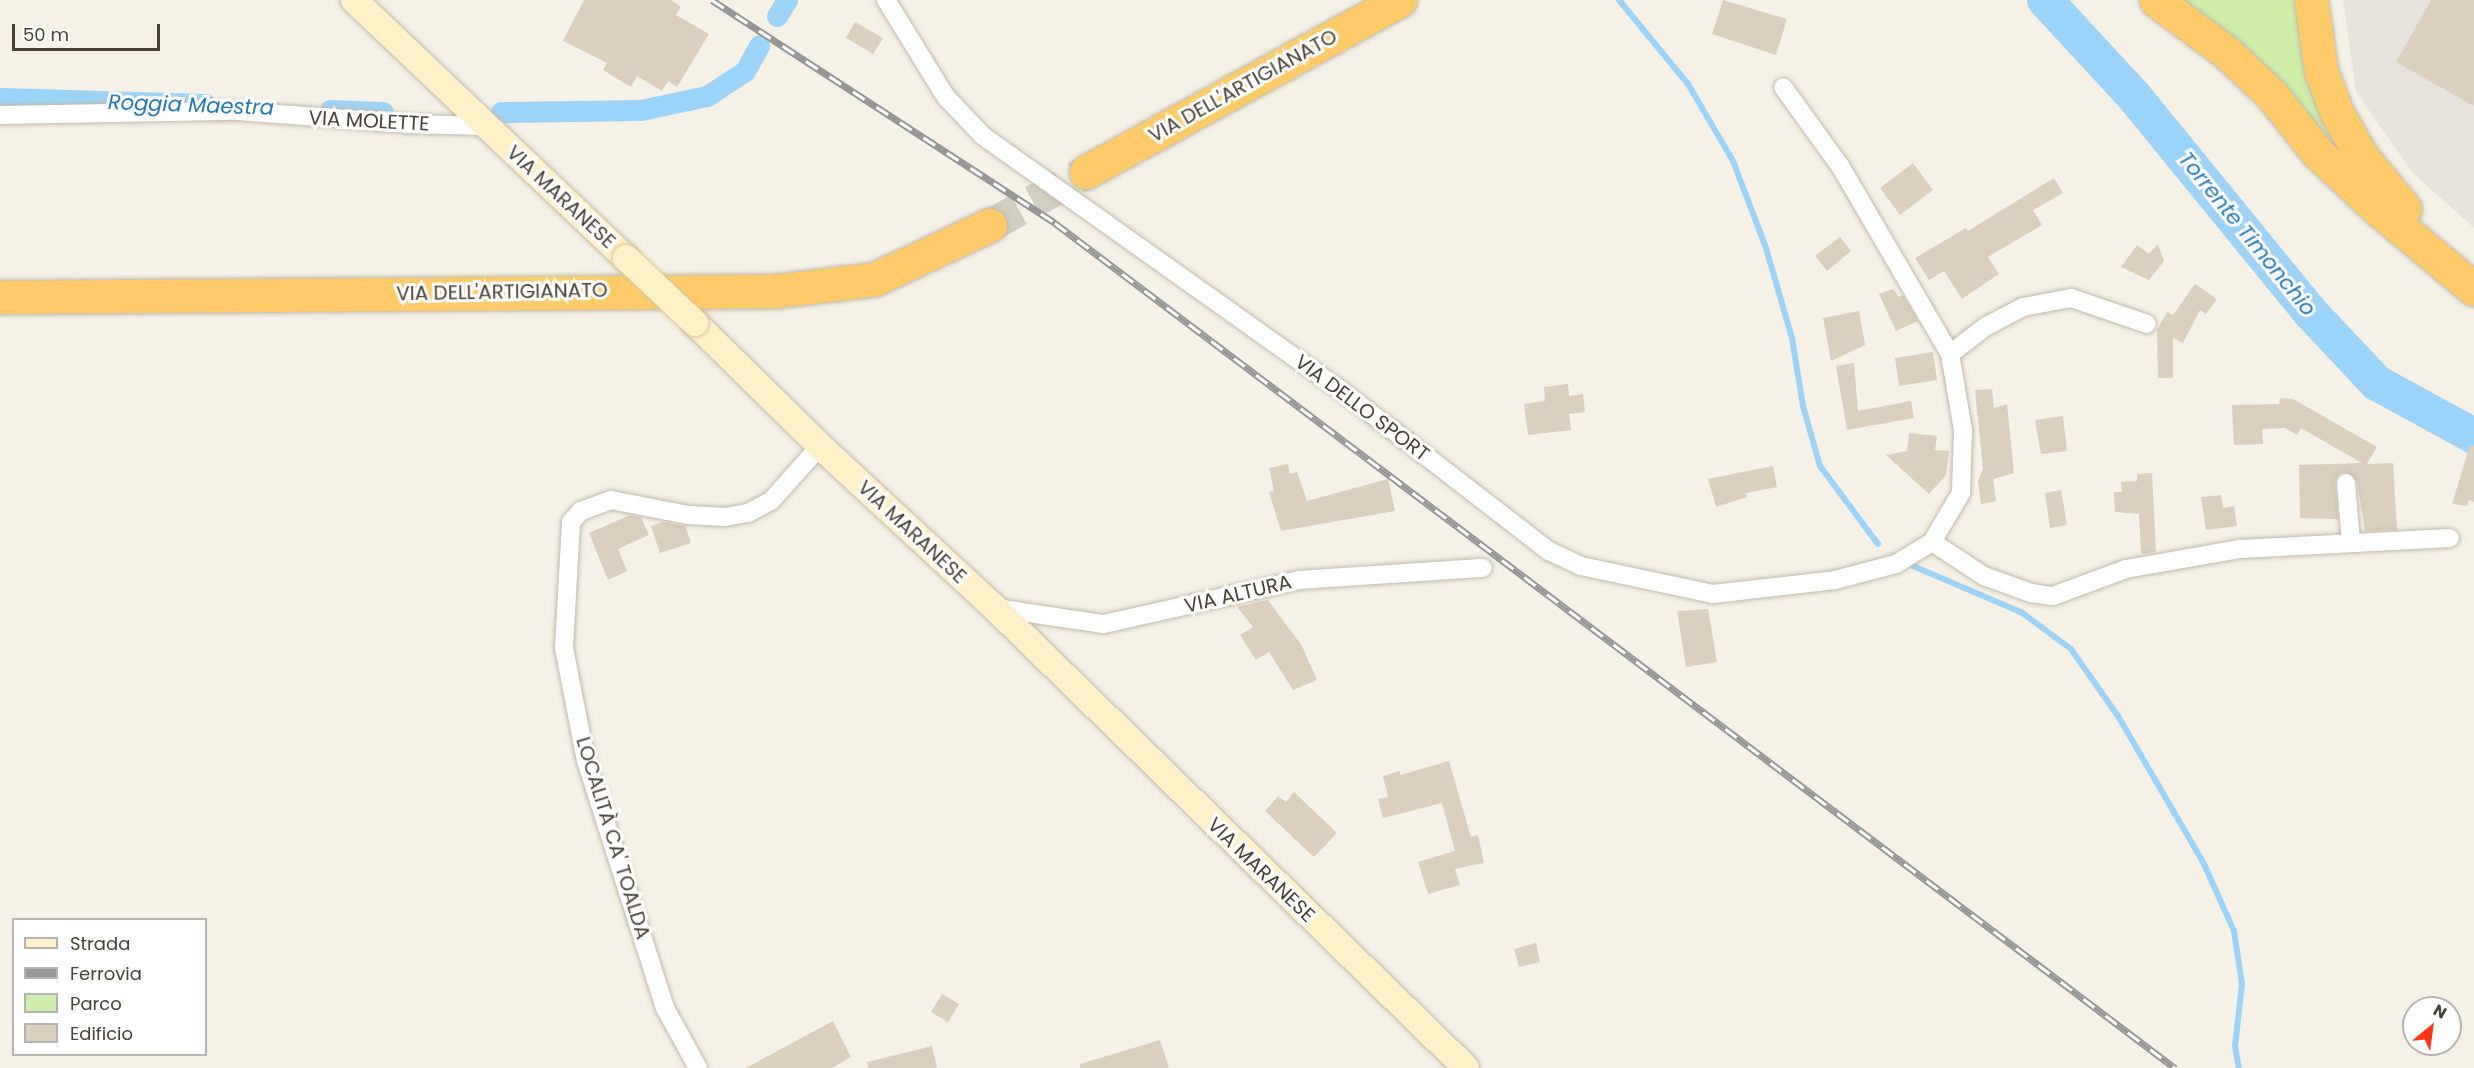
<!DOCTYPE html>
<html>
<head>
<meta charset="utf-8">
<style>
  body { margin:0 }
  #map { position:relative; width:2474px; height:1068px; overflow:hidden; background:#f5f1e7; font-family:Poppins,sans-serif }
  div>[style] { position:absolute }
  [style*='--x'] { left:calc(var(--x)*1px); top:calc(var(--y)*1px); width:calc(var(--w)*1px); rotate:calc(var(--a)*1deg) }
  .industrial>* { inset:0; background:#e7e2db }
  .green>* { inset:0; background:#d0eeab }
  .stream>* { height:6px; margin:-3px; padding:0 3px; transform-origin:3px; border-radius:3px; background:#9cd4f9 }
  .canal>* { height:21px; margin:-10.5px; padding:0 10.5px; transform-origin:10.5px; border-radius:10.5px; background:#9cd4f9 }
  .river>* { height:36px; margin:-18px; padding:0 18px; transform-origin:18px; border-radius:18px; background:#9cd4f9 }
  .building>* { inset:0; background:#dbcfbd }
  .highway-tunnel>* { height:33px; margin-top:-16.5px; transform-origin:0; background:repeating-linear-gradient(90deg,#d3cec3 0 33px,transparent 0 49px) }
  .roads { filter:drop-shadow(0 0 2px #c2b9a8) drop-shadow(0 0 2px #c2b9a8) }
  .street>* { height:18px; margin:-9px; padding:0 9px; transform-origin:9px; border-radius:9px; background:#fff }
  .secondary>* { height:26px; margin:-13px; padding:0 13px; transform-origin:13px; border-radius:13px; background:#fff1c7 }
  .highway>* { height:33px; margin:-16.5px; padding:0 16.5px; transform-origin:16.5px; border-radius:16.5px; background:#ffcb68 }
  .rail>* { height:7px; margin-top:-3.5px; transform-origin:0; background:repeating-linear-gradient(90deg,#fff 0 14px,#979797 0 28px); box-sizing:border-box; border-block:2px solid #979797 }
  .bridges { filter:drop-shadow(0 0 2px #dac691) drop-shadow(0 0 2px #dac691) }
  .secondary-bridge>* { height:26px; margin:-13px; padding:0 13px; transform-origin:13px; border-radius:13px; background:#fff1c7 }
  span { translate:-50% -50%; white-space:nowrap; text-align:center; line-height:1.15; -webkit-text-stroke:6px #fff; paint-order:stroke }
  .street-label { font-size:20px; color:#494135 }
  .water-label { font-size:21px; color:#207ab9; font-style:italic }
  .legend { position:absolute; left:12px; top:918px; width:195px; height:138px; box-sizing:border-box; background:#fff; border:2px solid #b6b3ae; margin:0; padding:8px 10px; list-style:none; font-size:18px; color:#494135 }
  .legend li { display:flex; align-items:center; gap:12px; height:30px }
  .legend b { width:30px; border:2px solid #b6b3ae }
  .north { position:absolute; left:2402px; top:996px; width:60px; height:60px; box-sizing:border-box; background:#fff; border:2px solid #b6b3ae; border-radius:50%; rotate:29deg; font-size:16px; font-weight:700; line-height:24px; text-align:center; color:#494135 }
  .north::after { content:''; display:block; margin:auto; width:21px; height:27px; background:#ff3514; clip-path:polygon(50% 0,100% 100%,50% 72%,0 100%) }
  .scale { position:absolute; left:12px; top:24px; width:148px; height:27px; box-sizing:border-box; border:3px solid #494135; border-top:0; padding-left:8px; font-size:18px; line-height:21px; white-space:nowrap; color:#494135; -webkit-text-stroke:4px #fff; paint-order:stroke }
</style>
</head>
<body>
<div id="map">
  <div class="industrial">
    <div style="clip-path:polygon(2343px 0,2474px 0,2474px 228px,2412px 172px,2356px 92px)"></div>
  </div>
  <div class="green">
    <div style="clip-path:polygon(2172px 0,2296px 0,2305px 73px,2332px 141px,2359px 179px)"></div>
  </div>
  <div class="stream">
    <div style="--x:1619;--y:0;--w:109;--a:50.6"></div>
    <div style="--x:1688;--y:84;--w:89;--a:59.7"></div>
    <div style="--x:1733;--y:161;--w:93;--a:69.2"></div>
    <div style="--x:1766;--y:248;--w:94;--a:73.9"></div>
    <div style="--x:1792;--y:338;--w:69;--a:80.8"></div>
    <div style="--x:1803;--y:406;--w:62;--a:74.2"></div>
    <div style="--x:1820;--y:466;--w:97;--a:53.4"></div>
    <div style="--x:1913;--y:566;--w:117;--a:23.1"></div>
    <div style="--x:2021;--y:612;--w:62;--a:36.5"></div>
    <div style="--x:2071;--y:649;--w:82;--a:55"></div>
    <div style="--x:2118;--y:716;--w:171;--a:59.8"></div>
    <div style="--x:2204;--y:864;--w:73;--a:65.9"></div>
    <div style="--x:2234;--y:931;--w:54;--a:81.4"></div>
    <div style="--x:2242;--y:984;--w:62;--a:96.4"></div>
    <div style="--x:2235;--y:1046;--w:22;--a:80"></div>
  </div>
  <div class="canal">
    <div style="--x:777;--y:16;--w:19;--a:-58"></div>
    <div style="--x:0;--y:98;--w:206;--a:1.7"></div>
    <div style="--x:330;--y:110;--w:53;--a:2.2"></div>
    <div style="--x:501;--y:112;--w:140;--a:-0.8"></div>
    <div style="--x:641;--y:110;--w:67;--a:-12"></div>
    <div style="--x:707;--y:96;--w:45;--a:-33.3"></div>
    <div style="--x:745;--y:71;--w:29;--a:-61"></div>
  </div>
  <div class="river">
    <div style="--x:2045;--y:0;--w:129;--a:47.2"></div>
    <div style="--x:2133;--y:95;--w:280;--a:50.8"></div>
    <div style="--x:2310;--y:312;--w:98;--a:46.7"></div>
    <div style="--x:2377;--y:383;--w:111;--a:28.7"></div>
  </div>
  <div class="building">
    <div style="clip-path:polygon(584px 0,671px 0,681px 7px,676px 15px,709px 34px,677px 87px,668px 81px,662px 91px,637px 76px,631px 87px,603px 70px,607px 63px,563px 41px)"></div>
    <div style="clip-path:polygon(1723px 0,1787px 19px,1776px 55px,1712px 34px)"></div>
    <div style="clip-path:polygon(2431px 0,2474px 0,2474px 106px,2396px 62px)"></div>
    <div style="clip-path:polygon(855px 22px,883px 38px,873px 54px,846px 38px)"></div>
    <div style="clip-path:polygon(1913px 163px,1933px 190px,1900px 215px,1880px 188px)"></div>
    <div style="clip-path:polygon(2054px 178px,2063px 193px,2033px 210px,2042px 225px,1988px 257px,1999px 274px,1962px 299px,1944px 271px,1929px 280px,1915px 258px,1966px 228px,1968px 231px)"></div>
    <div style="clip-path:polygon(1840px 237px,1851px 251px,1827px 271px,1815px 256px)"></div>
    <div style="clip-path:polygon(2158px 244px,2164px 261px,2149px 280px,2121px 267px,2137px 245px,2149px 254px)"></div>
    <div style="clip-path:polygon(2195px 284px,2217px 299px,2206px 314px,2200px 310px,2183px 343px,2173px 338px,2173px 378px,2158px 378px,2157px 330px,2167px 312px,2173px 315px)"></div>
    <div style="clip-path:polygon(1893px 289px,1899px 297px,1903px 295px,1918px 321px,1896px 331px,1879px 294px)"></div>
    <div style="clip-path:polygon(1859px 311px,1865px 345px,1831px 361px,1823px 318px)"></div>
    <div style="clip-path:polygon(1933px 352px,1937px 380px,1899px 386px,1895px 358px)"></div>
    <div style="clip-path:polygon(1854px 363px,1858px 411px,1911px 401px,1914px 418px,1847px 430px,1836px 366px)"></div>
    <div style="clip-path:polygon(1568px 384px,1569px 396px,1583px 394px,1585px 412px,1569px 414px,1571px 430px,1528px 435px,1524px 404px,1545px 401px,1544px 387px)"></div>
    <div style="clip-path:polygon(1992px 389px,1994px 408px,2007px 404px,2014px 473px,1993px 479px,1996px 501px,1981px 504px,1978px 481px,1983px 469px,1975px 390px)"></div>
    <div style="clip-path:polygon(2280px 398px,2293px 399px,2377px 447px,2367px 464px,2393px 463px,2397px 530px,2365px 531px,2357px 481px,2346px 472px,2339px 474px,2335px 483px,2338px 519px,2300px 518px,2299px 465px,2362px 463px,2301px 428px,2297px 435px,2285px 428px,2262px 429px,2263px 444px,2234px 445px,2232px 405px,2279px 404px)"></div>
    <div style="clip-path:polygon(2063px 416px,2067px 451px,2041px 454px,2035px 420px)"></div>
    <div style="clip-path:polygon(1909px 433px,1937px 436px,1935px 450px,1949px 451px,1946px 475px,1929px 494px,1886px 455px,1907px 451px)"></div>
    <div style="clip-path:polygon(2470px 445px,2474px 446px,2474px 502px,2469px 500px,2467px 506px,2452px 504px)"></div>
    <div style="clip-path:polygon(1288px 464px,1290px 474px,1297px 472px,1307px 501px,1388px 479px,1395px 511px,1281px 531px,1269px 492px,1274px 491px,1269px 468px)"></div>
    <div style="clip-path:polygon(1773px 466px,1777px 487px,1746px 493px,1747px 497px,1716px 507px,1708px 479px)"></div>
    <div style="clip-path:polygon(2152px 473px,2156px 552px,2141px 554px,2139px 514px,2115px 512px,2114px 492px,2122px 492px,2121px 482px,2137px 481px,2137px 474px)"></div>
    <div style="clip-path:polygon(2061px 490px,2067px 525px,2050px 528px,2045px 493px)"></div>
    <div style="clip-path:polygon(2221px 495px,2223px 508px,2234px 506px,2237px 526px,2206px 530px,2201px 497px)"></div>
    <div style="clip-path:polygon(630px 515px,641px 517px,649px 535px,618px 549px,627px 571px,608px 580px,589px 533px)"></div>
    <div style="clip-path:polygon(663px 522px,685px 526px,691px 543px,660px 553px,651px 526px)"></div>
    <div style="clip-path:polygon(1268px 600px,1302px 646px,1317px 680px,1293px 690px,1269px 652px,1256px 660px,1240px 635px,1253px 627px,1237px 607px)"></div>
    <div style="clip-path:polygon(1708px 609px,1717px 662px,1686px 667px,1677px 611px)"></div>
    <div style="clip-path:polygon(1449px 761px,1471px 837px,1478px 835px,1484px 863px,1455px 869px,1460px 885px,1428px 894px,1418px 862px,1455px 851px,1442px 803px,1383px 818px,1378px 799px,1388px 797px,1383px 776px,1400px 771px,1400px 775px)"></div>
    <div style="clip-path:polygon(1294px 792px,1337px 833px,1314px 857px,1265px 811px,1278px 796px,1286px 802px)"></div>
    <div style="clip-path:polygon(1536px 943px,1540px 962px,1519px 967px,1514px 949px)"></div>
    <div style="clip-path:polygon(942px 994px,959px 1004px,948px 1022px,931px 1012px)"></div>
    <div style="clip-path:polygon(833px 1021px,851px 1057px,832px 1068px,746px 1068px)"></div>
    <div style="clip-path:polygon(1160px 1040px,1169px 1068px,1080px 1068px,1080px 1064px)"></div>
    <div style="clip-path:polygon(932px 1046px,937px 1068px,868px 1068px,867px 1062px)"></div>
  </div>
  <div class="highway-tunnel">
    <div style="--x:990;--y:225;--w:110;--a:-28.9"></div>
  </div>
  <div class="roads">
    <div class="street">
      <div style="--x:886;--y:0;--w:114;--a:58.3"></div>
      <div style="--x:946;--y:97;--w:54;--a:46.5"></div>
      <div style="--x:983;--y:136;--w:435;--a:35.4"></div>
      <div style="--x:1338;--y:388;--w:267;--a:37.7"></div>
      <div style="--x:1549;--y:551;--w:35;--a:25"></div>
      <div style="--x:1581;--y:566;--w:135;--a:12"></div>
      <div style="--x:1713;--y:594;--w:123;--a:-6.5"></div>
      <div style="--x:1835;--y:580;--w:63;--a:-14.7"></div>
      <div style="--x:1896;--y:564;--w:42;--a:-31.4"></div>
      <div style="--x:1932;--y:542;--w:57;--a:-59.4"></div>
      <div style="--x:1961;--y:493;--w:63;--a:-88.2"></div>
      <div style="--x:1963;--y:430;--w:77;--a:-99.7"></div>
      <div style="--x:1950;--y:354;--w:218;--a:-120.3"></div>
      <div style="--x:1840;--y:166;--w:97;--a:-125.8"></div>
      <div style="--x:0;--y:115;--w:238;--a:-1"></div>
      <div style="--x:238;--y:111;--w:171;--a:4.3"></div>
      <div style="--x:409;--y:124;--w:76;--a:1.5"></div>
      <div style="--x:1950;--y:354;--w:44;--a:-37.6"></div>
      <div style="--x:1985;--y:327;--w:43;--a:-27.8"></div>
      <div style="--x:2023;--y:307;--w:49;--a:-10.6"></div>
      <div style="--x:2071;--y:298;--w:80;--a:18.9"></div>
      <div style="--x:2346;--y:483;--w:60;--a:85.2"></div>
      <div style="--x:1932;--y:542;--w:62;--a:33.2"></div>
      <div style="--x:1984;--y:576;--w:50;--a:19.9"></div>
      <div style="--x:2031;--y:593;--w:22;--a:8"></div>
      <div style="--x:2053;--y:596;--w:78;--a:-20.3"></div>
      <div style="--x:2126;--y:569;--w:116;--a:-10"></div>
      <div style="--x:2240;--y:549;--w:210;--a:-3"></div>
      <div style="--x:995;--y:608;--w:110;--a:8.4"></div>
      <div style="--x:1104;--y:624;--w:201;--a:-12.7"></div>
      <div style="--x:1300;--y:580;--w:183;--a:-3.8"></div>
      <div style="--x:698;--y:1068;--w:68;--a:-118.8"></div>
      <div style="--x:665;--y:1008;--w:259;--a:-107.7"></div>
      <div style="--x:586;--y:761;--w:115;--a:-101"></div>
      <div style="--x:564;--y:648;--w:126;--a:-86.8"></div>
      <div style="--x:571;--y:522;--w:15;--a:-48"></div>
      <div style="--x:581;--y:511;--w:32;--a:-20"></div>
      <div style="--x:611;--y:500;--w:78;--a:11"></div>
      <div style="--x:688;--y:515;--w:37;--a:3"></div>
      <div style="--x:725;--y:517;--w:23;--a:-10"></div>
      <div style="--x:748;--y:513;--w:26;--a:-28"></div>
      <div style="--x:771;--y:501;--w:74;--a:-48.3"></div>
    </div>
    <div class="secondary">
      <div style="--x:354;--y:0;--w:375;--a:43.5"></div>
      <div style="--x:695;--y:323;--w:175;--a:44.5"></div>
      <div style="--x:820;--y:446;--w:238;--a:42.8"></div>
      <div style="--x:995;--y:608;--w:658;--a:44.32"></div>
    </div>
    <div class="highway">
      <div style="--x:2156;--y:0;--w:87;--a:36.6"></div>
      <div style="--x:2226;--y:52;--w:62;--a:43"></div>
      <div style="--x:2271;--y:94;--w:74;--a:51.6"></div>
      <div style="--x:2317;--y:152;--w:83;--a:43.1"></div>
      <div style="--x:2378;--y:209;--w:125;--a:39.8"></div>
      <div style="--x:2311;--y:0;--w:72;--a:82"></div>
      <div style="--x:2321;--y:71;--w:45;--a:69.1"></div>
      <div style="--x:2337;--y:113;--w:51;--a:60.4"></div>
      <div style="--x:2362;--y:157;--w:67;--a:50.4"></div>
      <div style="--x:1086;--y:172;--w:358;--a:-28.7"></div>
      <div style="--x:0;--y:297;--w:775;--a:-0.44"></div>
      <div style="--x:775;--y:291;--w:101;--a:-6.8"></div>
      <div style="--x:875;--y:279;--w:127;--a:-25.2"></div>
    </div>
  </div>
  <div class="rail">
    <div style="--x:712;--y:0;--w:409;--a:33"></div>
    <div style="--x:1055;--y:223;--w:1403;--a:37.03"></div>
  </div>
  <div class="bridges">
    <div class="secondary-bridge">
      <div style="--x:626;--y:258;--w:95;--a:43.3"></div>
    </div>
  </div>
  <div class="street-label">
    <span style="left:1243px;top:86px;rotate:-29deg">VIA DELL'ARTIGIANATO</span>
    <span style="left:369px;top:121px;rotate:3deg">VIA MOLETTE</span>
    <span style="left:561px;top:197px;rotate:43deg">VIA MARANESE</span>
    <span style="left:502px;top:292px;rotate:-1deg">VIA DELL'ARTIGIANATO</span>
    <span style="left:1362px;top:408px;rotate:37deg">VIA DELLO SPORT</span>
    <span style="left:912px;top:532px;rotate:43deg">VIA MARANESE</span>
    <span style="left:1238px;top:594px;rotate:-13deg">VIA ALTURA</span>
    <span style="left:613px;top:838px;rotate:73deg">LOCALITÀ CA' TOALDA</span>
    <span style="left:1261px;top:870px;rotate:44deg">VIA MARANESE</span>
  </div>
  <div class="water-label">
    <span style="left:191px;top:105px;rotate:2deg">Roggia Maestra</span>
    <span style="left:2247px;top:234px;rotate:51deg">Torrente Timonchio</span>
  </div>
  <ul class="legend">
  <li><b style="height:8px;background:#fff1c7"></b>Strada</li>
  <li><b style="height:8px;background:#979797"></b>Ferrovia</li>
  <li><b style="height:16px;background:#d0eeab"></b>Parco</li>
  <li><b style="height:16px;background:#dbcfbd"></b>Edificio</li>
  </ul>
  <div class="north">N</div>
  <div class="scale">50 m</div>
</div>
</body>
</html>
